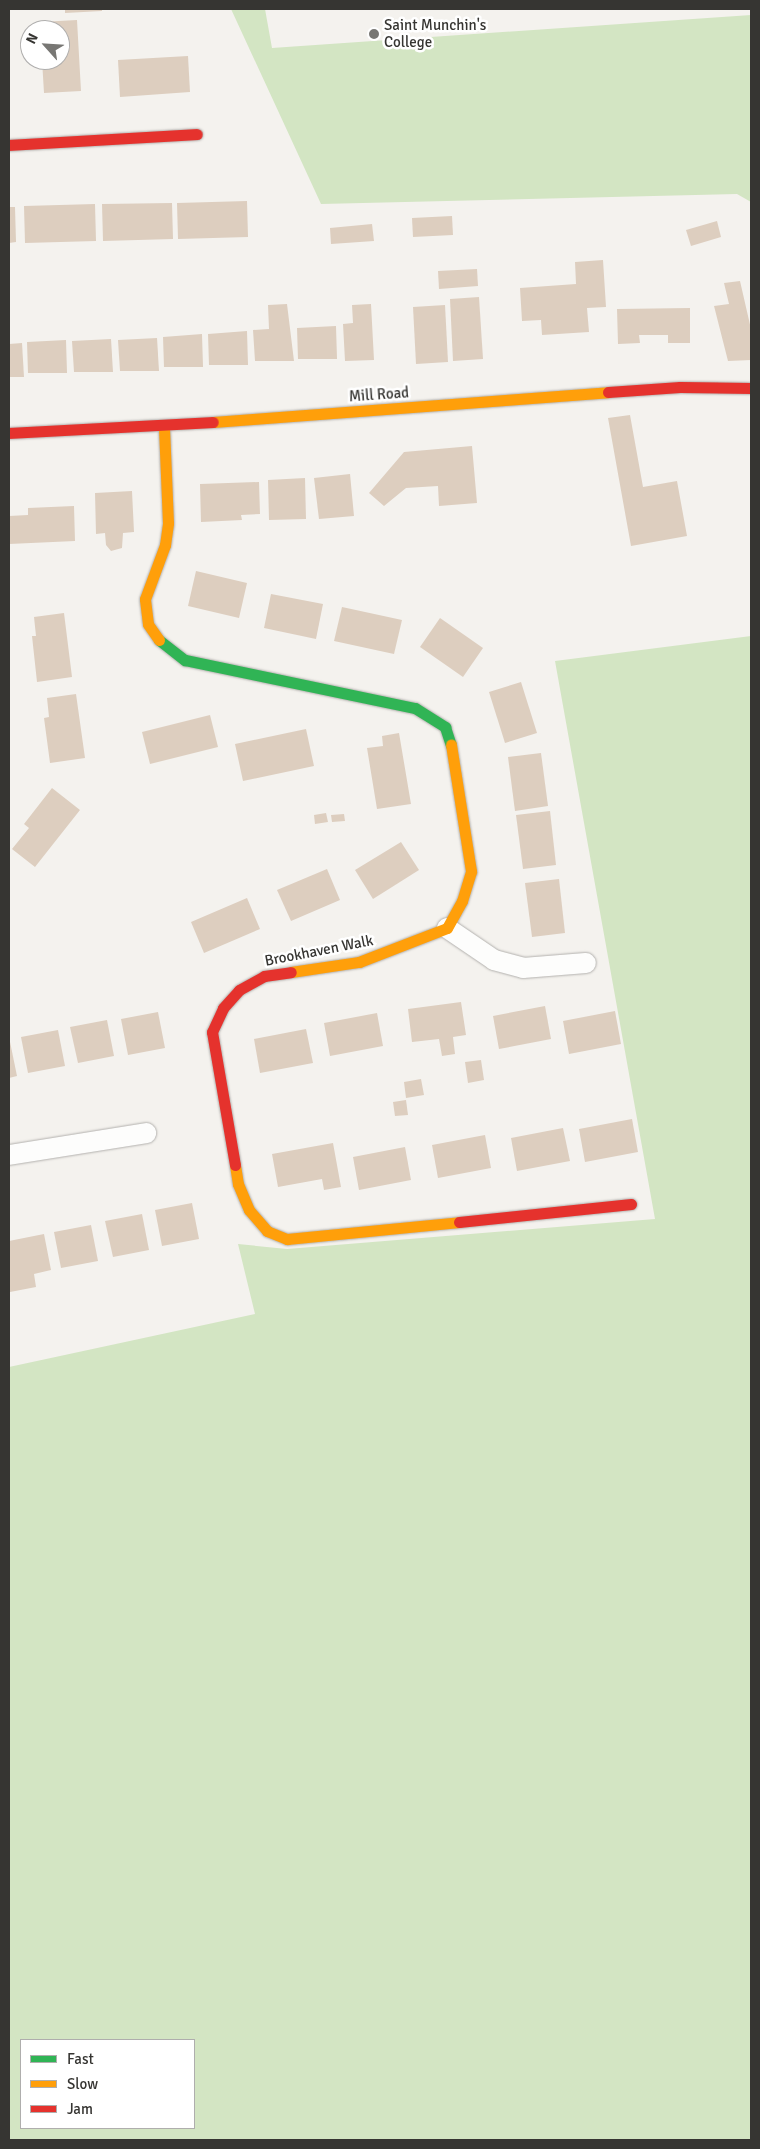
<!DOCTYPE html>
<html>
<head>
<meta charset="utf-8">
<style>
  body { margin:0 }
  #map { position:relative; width:760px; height:2149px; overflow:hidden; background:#f4f2ee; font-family:Signika,sans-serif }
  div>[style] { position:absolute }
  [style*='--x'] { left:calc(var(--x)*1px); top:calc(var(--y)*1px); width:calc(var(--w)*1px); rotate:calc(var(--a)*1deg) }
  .green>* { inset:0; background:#d3e5c3 }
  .building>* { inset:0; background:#ddcebf }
  .roads { filter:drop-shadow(0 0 1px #b3b1ae) drop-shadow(0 0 1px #b3b1ae) }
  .street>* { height:20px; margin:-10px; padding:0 10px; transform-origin:10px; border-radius:10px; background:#fdfdfc }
  .fast>* { height:11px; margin:-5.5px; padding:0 5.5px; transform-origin:5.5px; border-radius:5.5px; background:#30b455 }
  .slow>* { height:11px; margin:-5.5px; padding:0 5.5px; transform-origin:5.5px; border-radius:5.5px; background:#ff9f0a }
  .jam>* { height:11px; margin:-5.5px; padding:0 5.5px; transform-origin:5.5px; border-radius:5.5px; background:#e5322d }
  .dots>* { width:14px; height:14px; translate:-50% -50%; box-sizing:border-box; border:2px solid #fff; border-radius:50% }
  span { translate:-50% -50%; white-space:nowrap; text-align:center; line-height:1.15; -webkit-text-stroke:5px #fff; paint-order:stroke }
  .poi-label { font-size:15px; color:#363532 }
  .left { translate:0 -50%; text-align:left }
  .street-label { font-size:15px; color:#363532 }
  .frame { position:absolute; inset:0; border:10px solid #363532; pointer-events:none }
  .legend { position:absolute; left:20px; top:2039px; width:175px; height:90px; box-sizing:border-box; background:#fff; border:1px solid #afaead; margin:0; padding:6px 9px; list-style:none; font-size:15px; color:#363532 }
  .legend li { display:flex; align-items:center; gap:10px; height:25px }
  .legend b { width:25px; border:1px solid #afaead }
  .north { position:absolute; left:20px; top:20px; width:50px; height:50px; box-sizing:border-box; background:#fff; border:1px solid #afaead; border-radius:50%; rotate:296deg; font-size:14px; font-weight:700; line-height:20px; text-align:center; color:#363532 }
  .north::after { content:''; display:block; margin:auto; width:18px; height:22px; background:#787774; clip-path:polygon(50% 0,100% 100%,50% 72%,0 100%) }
</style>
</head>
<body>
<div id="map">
  <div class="green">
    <div style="clip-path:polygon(231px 9px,265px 9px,272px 48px,751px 15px,751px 202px,737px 194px,321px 204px)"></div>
    <div style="clip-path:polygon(evenodd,751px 636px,751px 2140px,9px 2140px,9px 1367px,255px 1314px,238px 1244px,287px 1249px,655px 1219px,555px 661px,751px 636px,21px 2040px,194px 2040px,194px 2128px,21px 2128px,21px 2040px)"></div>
  </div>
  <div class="building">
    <div style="clip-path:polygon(65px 9px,102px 9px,102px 11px,65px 13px)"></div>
    <div style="clip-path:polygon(77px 20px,81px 91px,44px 93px,42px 60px,60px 60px,60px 30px,41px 30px,40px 22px)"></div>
    <div style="clip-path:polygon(188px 56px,190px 92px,120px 97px,118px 60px)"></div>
    <div style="clip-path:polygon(247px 201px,248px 237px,178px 239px,177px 203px)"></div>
    <div style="clip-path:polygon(172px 203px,173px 239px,103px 241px,102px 204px)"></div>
    <div style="clip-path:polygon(95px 204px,96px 241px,25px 243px,24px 206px)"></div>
    <div style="clip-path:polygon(9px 207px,15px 207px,16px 242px,9px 243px)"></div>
    <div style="clip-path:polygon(452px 216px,453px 235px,413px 237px,412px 218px)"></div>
    <div style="clip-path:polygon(717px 221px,721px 237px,691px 246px,686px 230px)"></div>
    <div style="clip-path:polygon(372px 224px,374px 241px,331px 244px,330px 228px)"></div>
    <div style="clip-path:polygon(603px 260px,606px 307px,587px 308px,589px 332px,542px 335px,541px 320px,522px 321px,520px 288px,576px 284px,575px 262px)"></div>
    <div style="clip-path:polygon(477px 269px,478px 286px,439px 289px,438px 271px)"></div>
    <div style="clip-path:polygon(740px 281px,751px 329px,751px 360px,728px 361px,714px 306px,729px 304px,724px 283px)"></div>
    <div style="clip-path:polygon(479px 297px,483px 359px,453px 361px,450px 299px)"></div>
    <div style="clip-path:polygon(287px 304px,294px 361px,255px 361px,253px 330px,269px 329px,268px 305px)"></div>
    <div style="clip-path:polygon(371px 304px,374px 360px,345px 361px,343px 324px,353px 323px,352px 305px)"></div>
    <div style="clip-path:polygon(445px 305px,448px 362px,416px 364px,413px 307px)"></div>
    <div style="clip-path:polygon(690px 308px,690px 343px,668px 343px,668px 335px,639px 335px,640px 343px,618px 344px,617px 309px)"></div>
    <div style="clip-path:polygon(336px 326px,337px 359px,298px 359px,297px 328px)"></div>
    <div style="clip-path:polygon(247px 331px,248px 365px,209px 365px,208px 334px)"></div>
    <div style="clip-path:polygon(202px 334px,203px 367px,164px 367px,163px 337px)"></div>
    <div style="clip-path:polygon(157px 338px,159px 371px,120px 371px,118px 340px)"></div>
    <div style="clip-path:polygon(111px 339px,113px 372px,74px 372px,72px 341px)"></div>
    <div style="clip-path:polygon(66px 340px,67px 373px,28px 373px,27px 342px)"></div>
    <div style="clip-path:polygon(22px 343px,24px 377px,9px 377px,9px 344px)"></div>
    <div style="clip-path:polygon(630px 415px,643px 487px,677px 481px,687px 536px,631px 546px,608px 418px)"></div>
    <div style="clip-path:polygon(472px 446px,477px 503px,439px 506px,438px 486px,406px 488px,384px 506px,369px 493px,404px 452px)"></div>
    <div style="clip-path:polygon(350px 474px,354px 516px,319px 519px,314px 478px)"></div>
    <div style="clip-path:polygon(305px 478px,306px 519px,269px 520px,268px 480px)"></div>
    <div style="clip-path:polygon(259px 482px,260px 514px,241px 515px,242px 520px,201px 522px,200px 484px)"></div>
    <div style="clip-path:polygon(132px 491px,134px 532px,123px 533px,122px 548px,111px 551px,106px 545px,105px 533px,96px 534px,95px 493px)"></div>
    <div style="clip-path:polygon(74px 506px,75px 541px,9px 544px,9px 516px,28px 515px,28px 508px)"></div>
    <div style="clip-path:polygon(196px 571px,247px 583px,239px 618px,188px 606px)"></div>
    <div style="clip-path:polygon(271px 594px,323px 604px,316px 639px,264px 628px)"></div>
    <div style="clip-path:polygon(342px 607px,402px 620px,394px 654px,334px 641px)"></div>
    <div style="clip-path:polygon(64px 613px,72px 677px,37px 682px,32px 636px,36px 636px,34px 617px)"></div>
    <div style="clip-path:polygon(440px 618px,483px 648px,463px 677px,420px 647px)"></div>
    <div style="clip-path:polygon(521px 682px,537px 733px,505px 743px,489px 692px)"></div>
    <div style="clip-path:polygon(76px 694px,85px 758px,50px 763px,44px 718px,49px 717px,47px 698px)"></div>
    <div style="clip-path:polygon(210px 715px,218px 747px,150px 764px,142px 732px)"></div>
    <div style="clip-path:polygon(306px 729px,314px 766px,243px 781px,235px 744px)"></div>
    <div style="clip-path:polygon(399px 733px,411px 804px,377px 809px,367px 748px,383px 746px,382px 736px)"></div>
    <div style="clip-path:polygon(541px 753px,548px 806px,515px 811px,508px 757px)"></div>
    <div style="clip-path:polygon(52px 788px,80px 810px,35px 867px,12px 849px,29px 828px,24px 824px)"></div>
    <div style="clip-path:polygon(550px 811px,556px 865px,523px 869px,516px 815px)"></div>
    <div style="clip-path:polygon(326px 813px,328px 822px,315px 824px,314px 815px)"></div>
    <div style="clip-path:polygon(344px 814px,345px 821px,332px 822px,331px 815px)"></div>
    <div style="clip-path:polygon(401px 842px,419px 870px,373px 899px,355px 870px)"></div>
    <div style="clip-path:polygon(327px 869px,340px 900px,291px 921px,277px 890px)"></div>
    <div style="clip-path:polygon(559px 879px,565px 933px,532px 937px,525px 883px)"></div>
    <div style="clip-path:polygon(247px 898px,260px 929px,204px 953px,191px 922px)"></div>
    <div style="clip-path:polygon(461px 1002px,466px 1035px,453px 1037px,455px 1054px,442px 1056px,439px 1039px,412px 1042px,408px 1009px)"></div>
    <div style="clip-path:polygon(545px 1006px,551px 1039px,499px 1049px,493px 1016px)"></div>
    <div style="clip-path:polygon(615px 1011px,621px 1044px,569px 1054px,563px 1021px)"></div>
    <div style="clip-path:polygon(158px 1012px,165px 1048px,128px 1055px,121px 1019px)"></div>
    <div style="clip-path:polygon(377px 1013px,383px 1046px,330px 1056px,324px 1023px)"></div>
    <div style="clip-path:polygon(107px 1020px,114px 1056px,78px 1063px,70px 1027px)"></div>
    <div style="clip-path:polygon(306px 1029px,313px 1063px,260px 1073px,254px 1039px)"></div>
    <div style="clip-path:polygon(58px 1030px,65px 1066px,28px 1073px,21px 1037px)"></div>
    <div style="clip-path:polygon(9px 1037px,17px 1076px,9px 1078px)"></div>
    <div style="clip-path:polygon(481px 1060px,484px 1080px,468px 1083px,465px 1062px)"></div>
    <div style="clip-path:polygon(421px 1079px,424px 1095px,406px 1098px,404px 1082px)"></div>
    <div style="clip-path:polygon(406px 1100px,408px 1115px,395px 1116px,393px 1102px)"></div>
    <div style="clip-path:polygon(632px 1119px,638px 1152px,585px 1162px,579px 1129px)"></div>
    <div style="clip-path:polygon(563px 1128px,570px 1161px,517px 1171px,511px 1138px)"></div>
    <div style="clip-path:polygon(485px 1135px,491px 1168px,438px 1178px,432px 1145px)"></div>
    <div style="clip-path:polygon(333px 1143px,341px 1187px,324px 1190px,322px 1179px,278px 1187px,272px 1154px)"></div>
    <div style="clip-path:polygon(405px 1147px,411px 1180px,359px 1190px,353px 1157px)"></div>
    <div style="clip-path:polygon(192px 1203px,199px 1239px,162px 1246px,155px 1210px)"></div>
    <div style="clip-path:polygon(142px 1214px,149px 1250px,113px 1257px,105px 1221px)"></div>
    <div style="clip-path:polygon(91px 1225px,98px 1261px,61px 1268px,54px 1232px)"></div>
    <div style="clip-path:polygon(44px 1234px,51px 1270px,34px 1274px,36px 1287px,10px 1292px,9px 1241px)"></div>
  </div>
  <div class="roads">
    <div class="street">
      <div style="--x:447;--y:928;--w:57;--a:34.2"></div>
      <div style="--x:494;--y:960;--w:30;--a:15"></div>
      <div style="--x:523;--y:968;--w:63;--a:-4.5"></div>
      <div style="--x:9;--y:1155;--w:139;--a:-9.1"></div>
    </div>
    <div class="fast">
      <div style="--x:159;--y:640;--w:33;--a:38"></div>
      <div style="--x:185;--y:660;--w:235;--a:11.8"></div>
      <div style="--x:415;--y:708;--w:36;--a:32"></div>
      <div style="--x:445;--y:727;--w:19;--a:72"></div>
    </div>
    <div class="slow">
      <div style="--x:213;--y:422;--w:396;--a:-4.3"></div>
      <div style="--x:159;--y:640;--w:19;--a:-125"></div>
      <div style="--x:148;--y:624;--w:25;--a:-97"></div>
      <div style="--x:145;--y:599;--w:58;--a:-69.7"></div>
      <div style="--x:165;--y:545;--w:22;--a:-82"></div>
      <div style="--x:168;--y:523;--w:97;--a:-92.4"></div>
      <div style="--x:291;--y:972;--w:69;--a:-8.4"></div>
      <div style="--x:359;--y:962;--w:94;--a:-21.1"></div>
      <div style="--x:447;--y:928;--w:31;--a:-61"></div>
      <div style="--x:462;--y:901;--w:31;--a:-73"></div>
      <div style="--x:471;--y:871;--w:128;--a:-99"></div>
      <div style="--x:235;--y:1165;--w:19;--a:81"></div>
      <div style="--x:238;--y:1184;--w:28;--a:67"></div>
      <div style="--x:249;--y:1210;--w:28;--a:49"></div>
      <div style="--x:267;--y:1231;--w:22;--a:22"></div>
      <div style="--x:287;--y:1239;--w:173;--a:-5.6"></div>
    </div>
    <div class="jam">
      <div style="--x:9;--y:145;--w:188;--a:-3.3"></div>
      <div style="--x:608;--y:392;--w:72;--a:-4"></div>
      <div style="--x:680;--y:387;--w:71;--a:0.8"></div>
      <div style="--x:9;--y:433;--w:204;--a:-3.1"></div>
      <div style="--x:235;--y:1165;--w:135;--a:-99.8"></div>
      <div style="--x:212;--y:1032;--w:26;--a:-65"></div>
      <div style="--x:223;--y:1008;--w:24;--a:-48"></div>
      <div style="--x:239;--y:990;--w:29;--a:-29"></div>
      <div style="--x:264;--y:976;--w:27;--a:-8"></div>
      <div style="--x:459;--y:1222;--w:173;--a:-6"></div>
    </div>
  </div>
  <div class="dots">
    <div style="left:374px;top:34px;background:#787774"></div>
  </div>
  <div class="poi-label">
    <span class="left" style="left:384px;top:34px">Saint Munchin's<br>College</span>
  </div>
  <div class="street-label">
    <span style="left:379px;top:395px;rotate:-4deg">Mill Road</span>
    <span style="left:319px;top:951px;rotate:-11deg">Brookhaven Walk</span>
  </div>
  <div class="frame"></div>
  <ul class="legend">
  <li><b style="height:6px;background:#30b455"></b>Fast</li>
  <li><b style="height:6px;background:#ff9f0a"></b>Slow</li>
  <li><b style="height:6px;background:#e5322d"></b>Jam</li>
  </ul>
  <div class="north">N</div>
</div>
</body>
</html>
